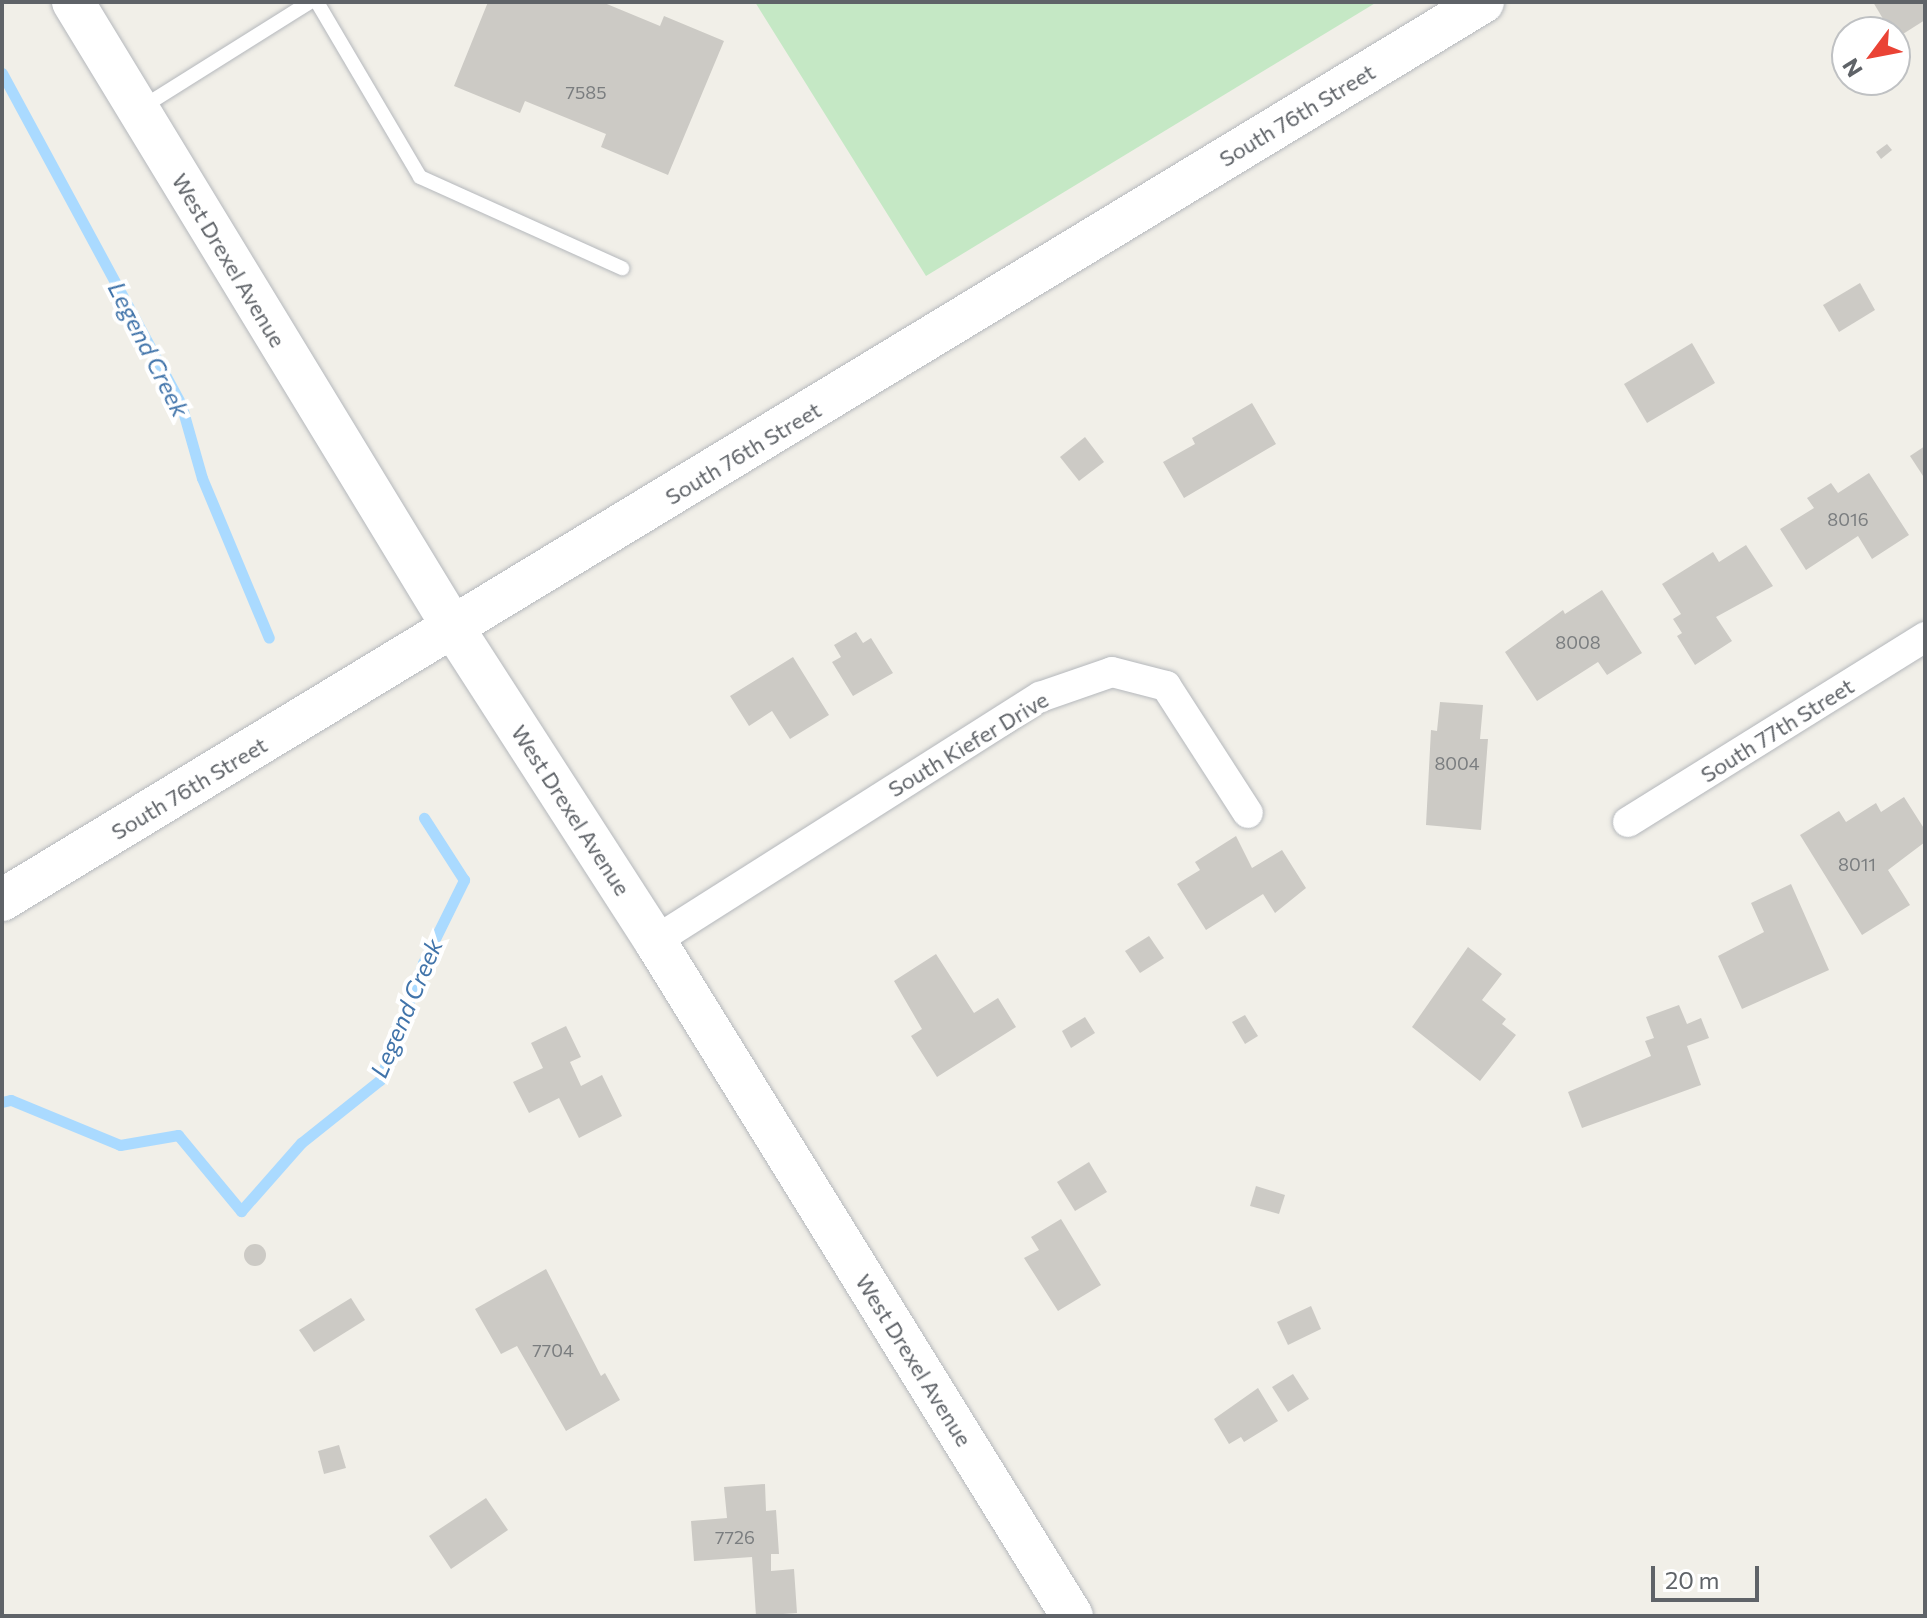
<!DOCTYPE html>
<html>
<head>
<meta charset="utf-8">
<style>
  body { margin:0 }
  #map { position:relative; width:1927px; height:1618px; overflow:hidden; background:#f1efe8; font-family:Commissioner,sans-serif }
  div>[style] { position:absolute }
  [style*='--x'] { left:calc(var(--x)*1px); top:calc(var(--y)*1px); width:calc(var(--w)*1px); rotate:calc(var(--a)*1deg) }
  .green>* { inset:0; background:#c5e8c5 }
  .stream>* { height:11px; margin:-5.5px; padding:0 5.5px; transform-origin:5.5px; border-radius:5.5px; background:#aadaff }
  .building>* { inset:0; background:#cccac5 }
  .round { border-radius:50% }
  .roads { filter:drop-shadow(0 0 2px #b5b8bc) drop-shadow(0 0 2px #b5b8bc) }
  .lane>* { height:14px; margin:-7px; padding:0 7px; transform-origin:7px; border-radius:7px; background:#fff }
  .street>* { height:30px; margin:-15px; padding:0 15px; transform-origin:15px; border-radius:15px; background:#fff }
  .secondary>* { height:42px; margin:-21px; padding:0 21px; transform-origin:21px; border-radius:21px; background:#fff }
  span { translate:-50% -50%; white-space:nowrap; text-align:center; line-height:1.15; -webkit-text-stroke:8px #fff; paint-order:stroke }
  .number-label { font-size:18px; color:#7a7d7f }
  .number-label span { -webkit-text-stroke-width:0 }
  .street-label { font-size:22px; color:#5f6368 }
  .water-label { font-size:24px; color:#4174aa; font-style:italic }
  .frame { position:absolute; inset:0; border:4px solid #5f6368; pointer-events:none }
  .north { position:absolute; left:1831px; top:16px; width:80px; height:80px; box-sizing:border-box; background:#fff; border:2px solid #bfc1c3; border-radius:50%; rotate:238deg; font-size:22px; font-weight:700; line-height:32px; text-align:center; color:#5f6368 }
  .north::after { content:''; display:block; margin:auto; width:28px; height:36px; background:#ea4335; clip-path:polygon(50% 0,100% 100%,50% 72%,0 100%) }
  .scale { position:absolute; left:1651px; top:1566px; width:108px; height:36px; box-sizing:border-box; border:4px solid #5f6368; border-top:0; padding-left:10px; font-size:24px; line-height:28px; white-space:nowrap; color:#5f6368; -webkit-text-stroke:6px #fff; paint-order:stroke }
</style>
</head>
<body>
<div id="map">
  <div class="green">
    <div style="clip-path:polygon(755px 2px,1377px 2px,926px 276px)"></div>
  </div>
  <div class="stream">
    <div style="--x:2;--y:73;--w:376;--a:61.6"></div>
    <div style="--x:181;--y:404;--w:77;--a:74.2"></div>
    <div style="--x:202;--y:478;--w:173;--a:67.3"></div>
    <div style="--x:2;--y:1102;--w:9;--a:-13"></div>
    <div style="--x:11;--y:1100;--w:118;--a:22.4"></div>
    <div style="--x:120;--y:1145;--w:59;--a:-9.8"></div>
    <div style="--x:178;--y:1135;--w:99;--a:50.3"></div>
    <div style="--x:241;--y:1211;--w:91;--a:-48.6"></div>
    <div style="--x:301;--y:1143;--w:101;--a:-38.6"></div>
    <div style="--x:380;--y:1080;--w:125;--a:-69.8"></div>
    <div style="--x:423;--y:963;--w:93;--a:-63.7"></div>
    <div style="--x:464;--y:880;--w:74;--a:-122.8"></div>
  </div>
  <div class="building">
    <div style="clip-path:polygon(488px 2px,602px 2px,660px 26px,664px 16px,724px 41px,668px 175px,601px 147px,606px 134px,525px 101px,520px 113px,454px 86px)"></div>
    <div style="clip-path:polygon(1873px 2px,1925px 2px,1925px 20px,1895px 39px)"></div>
    <div style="clip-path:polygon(1887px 144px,1892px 150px,1881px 159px,1876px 152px)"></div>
    <div style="clip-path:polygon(1860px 283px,1875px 310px,1839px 332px,1823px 305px)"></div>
    <div style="clip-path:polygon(1692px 343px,1715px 383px,1647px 423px,1624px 384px)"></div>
    <div style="clip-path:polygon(1252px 403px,1276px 444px,1184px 498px,1163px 462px,1195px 444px,1192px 438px)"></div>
    <div style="clip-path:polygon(1085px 437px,1104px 462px,1079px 481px,1060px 457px)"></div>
    <div style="clip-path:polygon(1925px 446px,1925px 479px,1910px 456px)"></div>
    <div style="clip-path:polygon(1869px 473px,1909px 535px,1872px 559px,1858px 536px,1806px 570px,1780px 529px,1814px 508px,1807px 498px,1831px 483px,1838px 493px)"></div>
    <div style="clip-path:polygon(1746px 545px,1773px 586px,1716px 617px,1732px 641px,1695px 665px,1677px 636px,1682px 633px,1673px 619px,1681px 614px,1662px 584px,1713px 552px,1719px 562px)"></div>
    <div style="clip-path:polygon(1602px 590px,1642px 653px,1607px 675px,1598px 662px,1537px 701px,1505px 652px,1563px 610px,1565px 614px)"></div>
    <div style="clip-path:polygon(856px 632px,863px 643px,871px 638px,893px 673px,853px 696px,832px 662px,841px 657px,834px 645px)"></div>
    <div style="clip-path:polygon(793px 657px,829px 715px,790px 739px,772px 711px,749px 726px,730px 696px)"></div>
    <div style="clip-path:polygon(1440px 702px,1483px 705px,1480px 739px,1488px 739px,1481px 830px,1426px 825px,1431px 730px,1437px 731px)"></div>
    <div style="clip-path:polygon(1904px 797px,1925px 830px,1925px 842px,1888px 870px,1910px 905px,1862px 935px,1800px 835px,1839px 811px,1846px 822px,1876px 803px,1881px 812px)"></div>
    <div style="clip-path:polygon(1236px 836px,1252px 868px,1282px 850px,1306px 888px,1275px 913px,1263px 894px,1206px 930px,1177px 884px,1200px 870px,1195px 862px)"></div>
    <div style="clip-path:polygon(1791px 884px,1829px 970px,1742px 1009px,1718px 956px,1764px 932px,1751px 903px)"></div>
    <div style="clip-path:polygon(1149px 936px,1164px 958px,1140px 973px,1125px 951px)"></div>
    <div style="clip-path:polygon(1468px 947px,1502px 974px,1482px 1000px,1506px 1019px,1502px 1024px,1516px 1035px,1480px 1081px,1412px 1027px)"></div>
    <div style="clip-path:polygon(936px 954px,974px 1013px,998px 998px,1016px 1027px,937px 1077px,911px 1036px,922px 1029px,894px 981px)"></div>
    <div style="clip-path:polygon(1679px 1005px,1687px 1024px,1701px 1018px,1709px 1038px,1687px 1046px,1701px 1085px,1582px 1128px,1568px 1092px,1651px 1056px,1645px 1041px,1654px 1038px,1646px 1017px)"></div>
    <div style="clip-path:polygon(1245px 1015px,1258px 1036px,1245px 1044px,1232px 1022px)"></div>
    <div style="clip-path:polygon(1085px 1017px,1095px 1033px,1071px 1048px,1062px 1031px)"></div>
    <div style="clip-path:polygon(566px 1026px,581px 1057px,570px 1062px,581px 1086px,602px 1075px,622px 1116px,579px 1138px,559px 1098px,529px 1113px,513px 1082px,543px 1068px,531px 1043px)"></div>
    <div style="clip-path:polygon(1089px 1162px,1107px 1192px,1075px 1211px,1057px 1182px)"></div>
    <div style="clip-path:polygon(1256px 1186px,1285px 1195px,1279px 1214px,1250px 1206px)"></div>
    <div style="clip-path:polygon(1061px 1219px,1101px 1285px,1058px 1311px,1024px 1258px,1039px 1250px,1031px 1237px)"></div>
    <div class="round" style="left:244px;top:1244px;width:22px;height:22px"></div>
    <div style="clip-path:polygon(546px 1269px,601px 1376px,605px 1373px,620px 1400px,566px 1431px,517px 1346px,501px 1354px,475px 1309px)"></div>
    <div style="clip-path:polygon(351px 1298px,365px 1320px,314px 1352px,299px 1330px)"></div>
    <div style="clip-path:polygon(1311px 1306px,1321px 1329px,1288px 1345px,1277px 1322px)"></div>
    <div style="clip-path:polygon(1293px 1374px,1309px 1399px,1288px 1412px,1272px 1387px)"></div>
    <div style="clip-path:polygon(1258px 1388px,1278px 1421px,1244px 1442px,1241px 1437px,1229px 1444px,1214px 1419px)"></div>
    <div style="clip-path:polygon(339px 1445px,346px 1468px,324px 1474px,318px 1451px)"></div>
    <div style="clip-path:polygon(765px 1484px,766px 1511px,776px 1510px,779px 1554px,771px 1554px,771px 1571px,794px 1569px,797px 1613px,756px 1616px,752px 1557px,694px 1561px,691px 1521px,727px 1518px,724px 1487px)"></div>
    <div style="clip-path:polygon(486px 1498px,508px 1530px,451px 1569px,429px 1536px)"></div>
  </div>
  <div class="roads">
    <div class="lane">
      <div style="--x:317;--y:2;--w:203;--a:59.5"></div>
      <div style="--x:420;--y:177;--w:222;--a:24.3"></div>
      <div style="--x:141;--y:108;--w:199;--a:-32.1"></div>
    </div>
    <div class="street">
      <div style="--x:1628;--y:822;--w:350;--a:-31.9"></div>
      <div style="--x:655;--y:941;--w:456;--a:-32.4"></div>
      <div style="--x:1040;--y:697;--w:76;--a:-19.1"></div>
      <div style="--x:1112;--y:672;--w:56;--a:14.5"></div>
      <div style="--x:1166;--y:686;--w:151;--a:57.2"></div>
    </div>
    <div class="secondary">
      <div style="--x:73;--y:2;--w:734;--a:58.71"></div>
      <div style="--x:454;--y:629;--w:371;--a:57.2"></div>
      <div style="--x:655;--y:941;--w:793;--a:58.29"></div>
      <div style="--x:2;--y:900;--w:1732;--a:-31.23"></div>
    </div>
  </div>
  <div class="number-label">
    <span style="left:586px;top:92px">7585</span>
    <span style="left:1848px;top:519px">8016</span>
    <span style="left:1578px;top:642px">8008</span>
    <span style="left:1457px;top:763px">8004</span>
    <span style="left:1857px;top:864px">8011</span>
    <span style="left:553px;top:1350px">7704</span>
    <span style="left:735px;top:1537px">7726</span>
  </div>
  <div class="street-label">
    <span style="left:1297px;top:115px;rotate:-31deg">South 76th Street</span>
    <span style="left:229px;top:260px;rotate:59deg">West Drexel Avenue</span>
    <span style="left:743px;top:453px;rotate:-31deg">South 76th Street</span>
    <span style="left:1777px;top:730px;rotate:-32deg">South 77th Street</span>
    <span style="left:968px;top:744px;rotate:-31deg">South Kiefer Drive</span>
    <span style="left:189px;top:788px;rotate:-31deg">South 76th Street</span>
    <span style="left:571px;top:810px;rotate:57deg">West Drexel Avenue</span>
    <span style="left:914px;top:1360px;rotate:58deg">West Drexel Avenue</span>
  </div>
  <div class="water-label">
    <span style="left:149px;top:349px;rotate:63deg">Legend Creek</span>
    <span style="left:406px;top:1008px;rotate:-67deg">Legend Creek</span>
  </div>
  <div class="frame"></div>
  <div class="north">N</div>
  <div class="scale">20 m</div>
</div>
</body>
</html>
